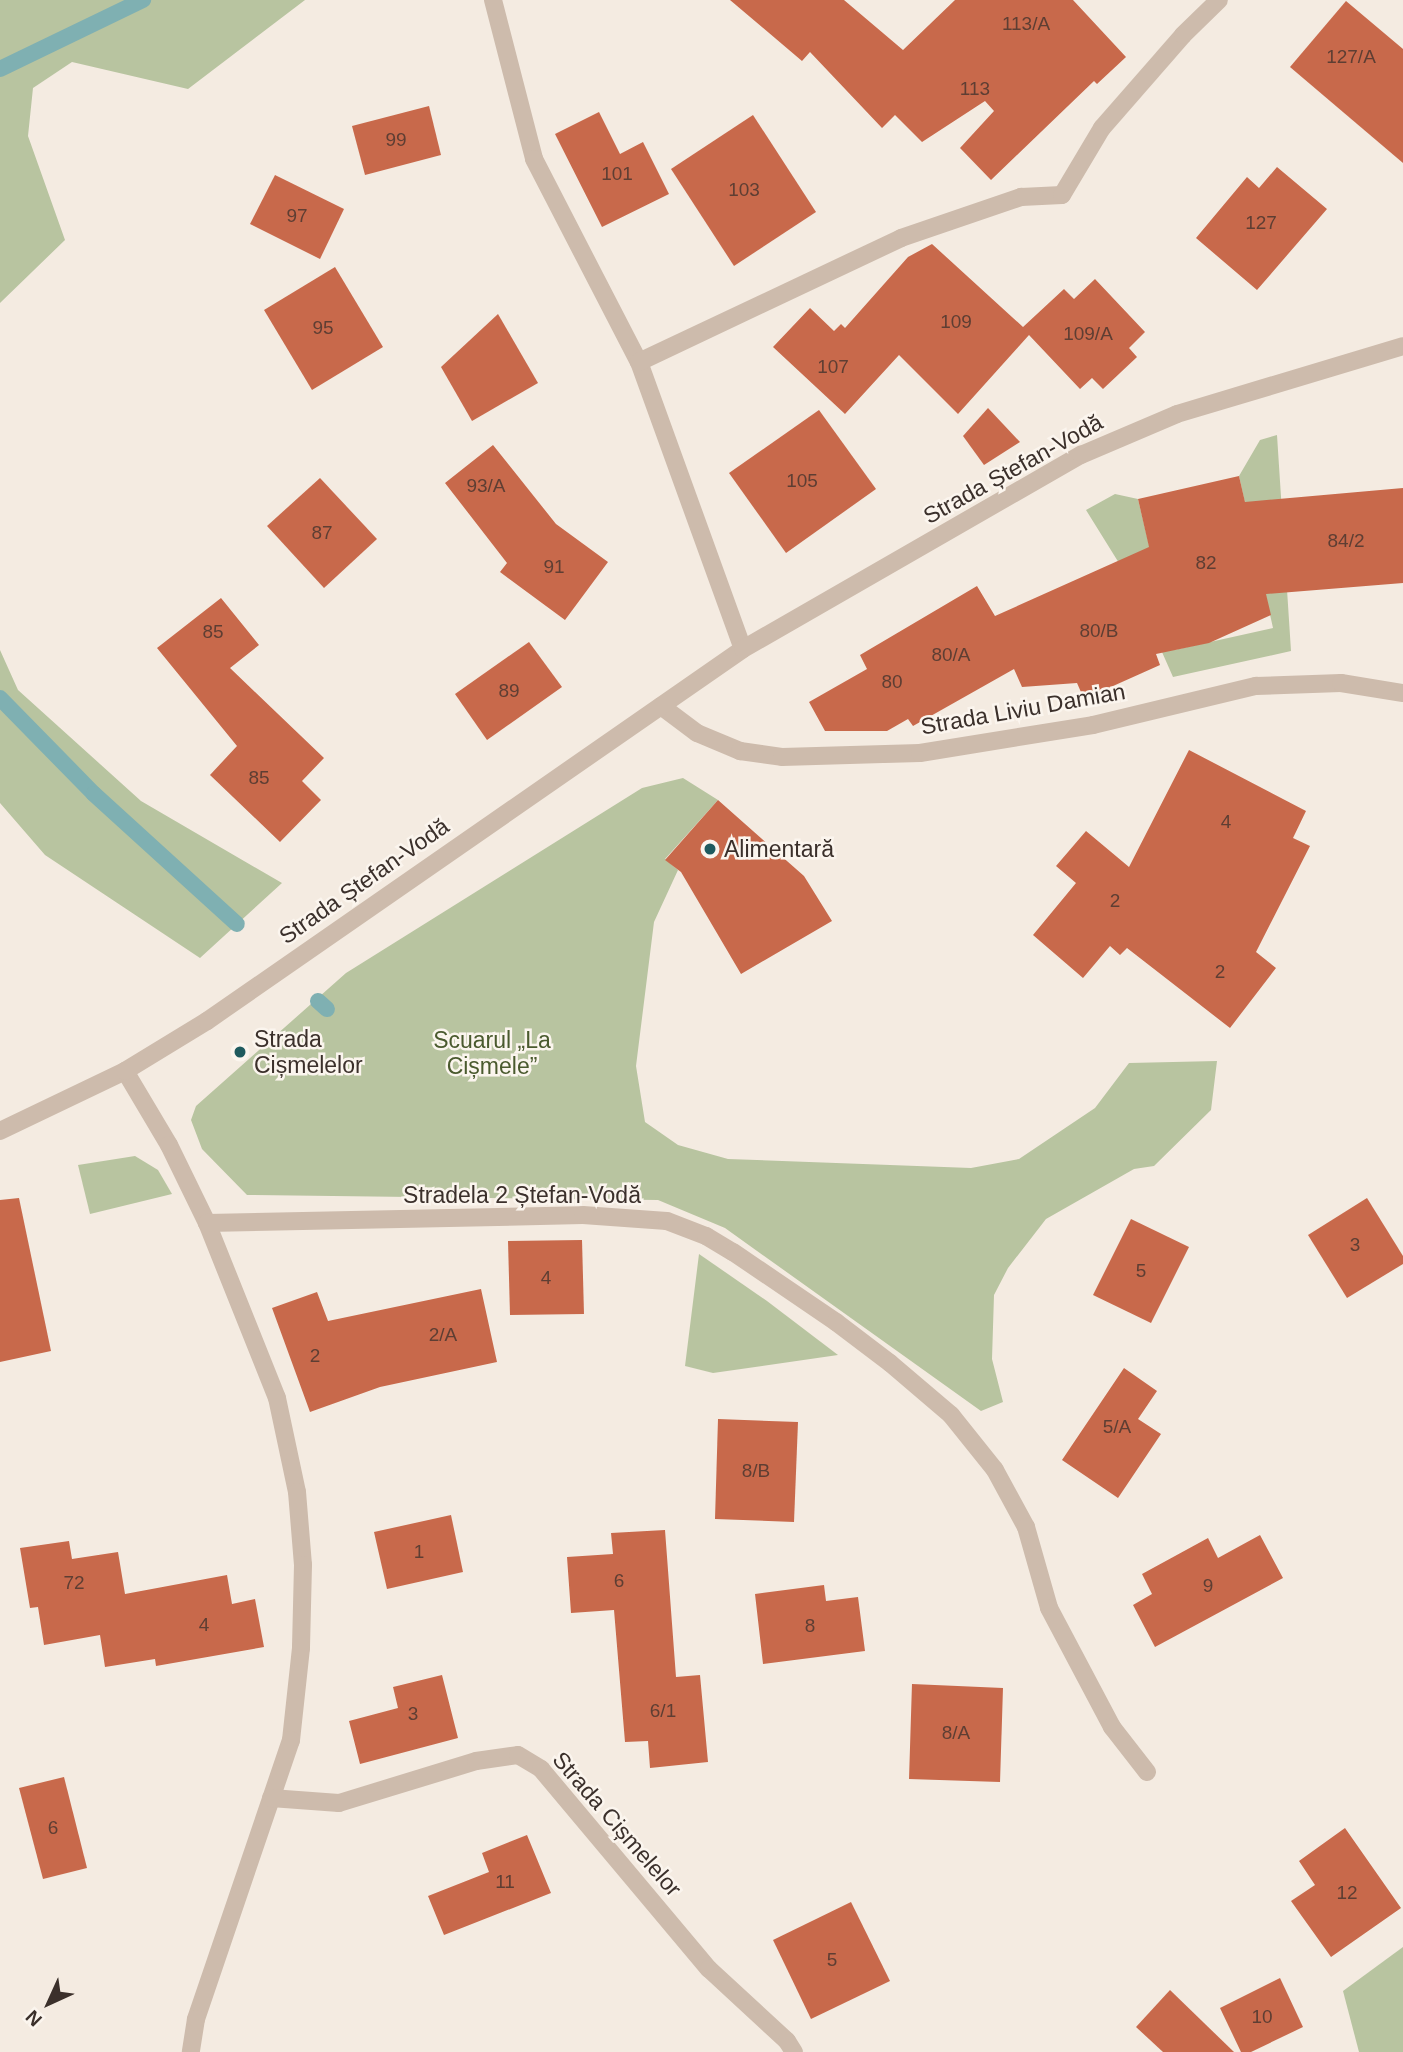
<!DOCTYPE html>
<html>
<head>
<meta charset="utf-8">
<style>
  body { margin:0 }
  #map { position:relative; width:1403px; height:2052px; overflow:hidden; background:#f4ebe1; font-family:Arial,sans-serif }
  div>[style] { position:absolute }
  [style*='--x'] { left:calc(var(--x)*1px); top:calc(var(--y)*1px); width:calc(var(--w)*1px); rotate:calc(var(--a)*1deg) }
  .green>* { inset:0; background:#b8c4a0 }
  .stream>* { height:16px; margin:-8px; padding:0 8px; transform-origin:8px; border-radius:8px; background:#7fb0b2 }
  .building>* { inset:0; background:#c8694b }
  .minor>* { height:18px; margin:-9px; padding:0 9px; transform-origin:9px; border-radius:9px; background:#cdbbac }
  .tertiary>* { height:18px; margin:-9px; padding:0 9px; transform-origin:9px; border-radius:9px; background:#cdbbac }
  .dots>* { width:19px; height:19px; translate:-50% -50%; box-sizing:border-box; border:4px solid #fbf5ee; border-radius:50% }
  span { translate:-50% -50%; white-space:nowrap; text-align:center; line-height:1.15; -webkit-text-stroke:5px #fbf5ee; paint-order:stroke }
  .number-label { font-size:19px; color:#5e3e33 }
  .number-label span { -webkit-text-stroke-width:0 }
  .street-label { font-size:23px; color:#3b302b }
  .poi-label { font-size:23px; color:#3b302b }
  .left { translate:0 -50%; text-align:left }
  .park-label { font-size:23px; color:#4a5a2e }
  .north { position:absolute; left:14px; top:1968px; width:70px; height:70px; -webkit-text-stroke:5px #fbf5ee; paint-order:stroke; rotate:225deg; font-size:19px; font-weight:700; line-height:28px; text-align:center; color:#3b302b }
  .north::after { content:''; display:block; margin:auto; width:24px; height:32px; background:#3b302b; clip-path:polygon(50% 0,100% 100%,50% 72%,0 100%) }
</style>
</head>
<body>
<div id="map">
  <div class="green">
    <div style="clip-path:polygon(0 0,305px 0,188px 89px,72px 62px,33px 88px,28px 136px,65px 240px,0 303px)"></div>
    <div style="clip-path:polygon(1277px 435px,1291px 651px,1173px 677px,1132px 584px,1086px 510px,1115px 494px,1138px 499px,1174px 650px,1273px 628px,1239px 476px,1260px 440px)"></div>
    <div style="clip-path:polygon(0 650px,18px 690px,141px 801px,282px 883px,200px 958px,45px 855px,0 803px)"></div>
    <div style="clip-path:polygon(683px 778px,718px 800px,665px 859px,678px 870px,654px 922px,636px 1066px,645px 1122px,678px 1145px,728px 1159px,971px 1168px,1019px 1159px,1095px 1108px,1129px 1063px,1217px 1061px,1211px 1110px,1154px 1166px,1134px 1169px,1046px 1219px,1008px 1268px,994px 1295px,992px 1359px,1003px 1402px,981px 1411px,725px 1228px,658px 1200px,247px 1195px,202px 1149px,191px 1120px,196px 1106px,346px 973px,642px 788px)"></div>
    <div style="clip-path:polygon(135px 1156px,158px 1170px,172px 1194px,90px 1214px,78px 1165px)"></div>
    <div style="clip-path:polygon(699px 1254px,767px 1301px,838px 1355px,713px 1373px,685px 1366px)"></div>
    <div style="clip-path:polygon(1403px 1947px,1403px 2052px,1359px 2052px,1343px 1991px)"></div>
  </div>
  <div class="stream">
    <div style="--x:0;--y:69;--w:159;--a:-25.8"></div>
    <div style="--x:0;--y:698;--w:134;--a:45.6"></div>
    <div style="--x:94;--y:794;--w:193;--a:42.3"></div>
    <div style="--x:318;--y:1001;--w:12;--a:42"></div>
  </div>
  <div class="building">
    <div style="clip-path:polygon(730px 0,844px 0,903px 50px,955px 0,1073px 0,1126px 57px,1097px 84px,1094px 81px,991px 180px,960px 148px,994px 111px,985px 101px,922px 142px,895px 115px,882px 128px,810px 52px,802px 61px)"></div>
    <div style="clip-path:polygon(1346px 1px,1403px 49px,1403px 163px,1290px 67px)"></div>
    <div style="clip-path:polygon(429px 106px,441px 155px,365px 175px,352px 126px)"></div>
    <div style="clip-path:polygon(599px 112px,620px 154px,643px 142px,669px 194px,602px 227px,555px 134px)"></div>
    <div style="clip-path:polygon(753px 115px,816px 212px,734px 266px,671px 169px)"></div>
    <div style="clip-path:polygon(1277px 167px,1327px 209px,1257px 290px,1196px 238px,1247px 177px,1259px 188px)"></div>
    <div style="clip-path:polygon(275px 175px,344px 209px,320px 259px,250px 224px)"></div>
    <div style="clip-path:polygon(932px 244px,1023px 327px,1064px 289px,1074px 299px,1095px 279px,1145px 332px,1129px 348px,1137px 357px,1103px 389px,1092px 378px,1080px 389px,1029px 335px,958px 414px,899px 355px,845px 414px,773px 347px,810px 308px,834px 331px,841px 324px,845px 328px,908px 257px)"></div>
    <div style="clip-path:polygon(335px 267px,383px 347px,312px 390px,264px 310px)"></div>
    <div style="clip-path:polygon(498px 314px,538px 383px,472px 421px,441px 367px)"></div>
    <div style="clip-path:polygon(988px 408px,1020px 442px,984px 465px,963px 436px)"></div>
    <div style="clip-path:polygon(819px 410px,876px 489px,786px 553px,729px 473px)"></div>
    <div style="clip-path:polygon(493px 445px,556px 524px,608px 562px,565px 620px,500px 572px,507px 563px,445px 483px)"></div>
    <div style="clip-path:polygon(1239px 476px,1245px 502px,1403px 488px,1403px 583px,1266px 594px,1271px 615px,1209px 643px,1156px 654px,1160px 665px,1084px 699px,1077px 683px,1022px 687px,1014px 669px,913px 726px,908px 719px,887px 731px,825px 731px,809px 702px,867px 669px,860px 655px,977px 586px,995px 616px,1149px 547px,1138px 499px)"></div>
    <div style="clip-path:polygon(320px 478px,377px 539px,324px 588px,267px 526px)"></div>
    <div style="clip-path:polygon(221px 598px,259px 645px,230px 668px,324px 758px,302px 781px,321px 800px,280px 842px,210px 775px,237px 746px,157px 648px)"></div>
    <div style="clip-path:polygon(529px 642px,562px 687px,487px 740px,455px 694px)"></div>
    <div style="clip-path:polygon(1189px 750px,1306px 811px,1293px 838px,1310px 846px,1256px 952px,1276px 968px,1230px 1028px,1127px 948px,1120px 955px,1110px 946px,1083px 978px,1033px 935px,1076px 883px,1056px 866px,1086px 831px,1129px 867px)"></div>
    <div style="clip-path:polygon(718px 800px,804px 876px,832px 921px,741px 974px,681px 872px,665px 860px)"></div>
    <div style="clip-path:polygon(19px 1198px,51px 1351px,0 1362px,0 1200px)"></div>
    <div style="clip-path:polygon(1367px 1198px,1403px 1256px,1403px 1264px,1347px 1298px,1308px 1235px)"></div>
    <div style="clip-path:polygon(1131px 1219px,1189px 1247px,1151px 1323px,1093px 1295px)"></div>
    <div style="clip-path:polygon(582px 1240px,584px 1314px,510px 1315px,508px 1241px)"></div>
    <div style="clip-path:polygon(481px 1289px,497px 1362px,380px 1387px,310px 1412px,272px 1308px,317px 1292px,328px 1321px)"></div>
    <div style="clip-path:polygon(1124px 1368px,1157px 1391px,1138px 1419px,1161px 1434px,1118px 1498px,1062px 1460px)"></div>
    <div style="clip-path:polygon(718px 1419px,798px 1422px,794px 1522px,715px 1519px)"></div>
    <div style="clip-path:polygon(451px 1515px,463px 1572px,387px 1589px,374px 1532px)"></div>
    <div style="clip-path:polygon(665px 1530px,676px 1677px,700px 1675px,708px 1762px,650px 1768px,648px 1741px,625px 1742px,614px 1610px,571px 1613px,567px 1557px,613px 1554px,611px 1533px)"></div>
    <div style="clip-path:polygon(1260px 1535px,1283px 1578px,1155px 1647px,1133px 1605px,1152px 1594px,1142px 1574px,1208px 1538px,1218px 1558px)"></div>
    <div style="clip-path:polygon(69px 1541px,72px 1559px,118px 1552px,125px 1594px,227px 1575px,232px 1604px,255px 1599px,264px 1647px,156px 1666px,155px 1659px,105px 1667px,100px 1635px,44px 1645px,38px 1607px,30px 1608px,20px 1548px)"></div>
    <div style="clip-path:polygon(824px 1585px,826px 1601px,858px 1597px,865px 1651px,763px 1664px,755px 1594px)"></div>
    <div style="clip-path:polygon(442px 1675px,458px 1738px,360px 1764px,349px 1721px,398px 1708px,393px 1687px)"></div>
    <div style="clip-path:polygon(912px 1684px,1003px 1688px,1000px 1782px,909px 1779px)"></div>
    <div style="clip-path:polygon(64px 1777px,87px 1868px,43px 1879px,19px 1788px)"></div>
    <div style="clip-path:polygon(1345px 1828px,1401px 1908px,1331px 1957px,1291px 1901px,1315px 1885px,1299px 1861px)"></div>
    <div style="clip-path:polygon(527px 1835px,551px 1893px,444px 1935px,428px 1896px,489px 1872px,482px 1853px)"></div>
    <div style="clip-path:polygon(851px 1902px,890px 1981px,811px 2019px,773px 1940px)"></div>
    <div style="clip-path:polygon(1280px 1978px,1303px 2027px,1251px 2052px,1241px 2052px,1220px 2008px)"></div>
    <div style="clip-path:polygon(1170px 1990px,1234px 2052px,1163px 2052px,1136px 2027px)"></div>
  </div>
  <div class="minor">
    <div style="--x:493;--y:0;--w:164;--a:75.5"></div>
    <div style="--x:534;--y:159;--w:229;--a:62.7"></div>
    <div style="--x:639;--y:362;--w:305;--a:70.1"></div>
    <div style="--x:639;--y:362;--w:290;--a:-25.3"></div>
    <div style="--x:901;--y:238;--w:127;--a:-18.9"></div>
    <div style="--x:1021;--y:197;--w:41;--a:-2.8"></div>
    <div style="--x:1062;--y:195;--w:78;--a:-59.2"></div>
    <div style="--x:1102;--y:128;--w:123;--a:-48.9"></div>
    <div style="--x:1183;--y:35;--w:50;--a:-44.2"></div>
    <div style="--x:661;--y:706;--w:45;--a:36.9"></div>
    <div style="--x:697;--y:733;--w:47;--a:22.7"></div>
    <div style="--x:740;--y:751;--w:42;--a:8.1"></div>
    <div style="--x:782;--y:757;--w:138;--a:-1.7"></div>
    <div style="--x:920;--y:753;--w:175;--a:-9.2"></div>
    <div style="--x:1093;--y:725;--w:168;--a:-13.5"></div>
    <div style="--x:1256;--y:686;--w:85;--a:-2"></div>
    <div style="--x:1341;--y:683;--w:63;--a:9.2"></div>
    <div style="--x:125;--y:1071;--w:86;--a:59.3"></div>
    <div style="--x:169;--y:1145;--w:87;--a:64"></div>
    <div style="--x:207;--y:1223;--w:188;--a:68.2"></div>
    <div style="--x:277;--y:1398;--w:96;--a:78"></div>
    <div style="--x:297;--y:1492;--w:73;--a:85.3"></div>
    <div style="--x:303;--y:1565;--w:83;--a:91.4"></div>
    <div style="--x:301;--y:1648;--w:93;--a:96.2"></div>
    <div style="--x:291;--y:1740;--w:295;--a:108.8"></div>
    <div style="--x:196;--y:2019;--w:33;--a:99"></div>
    <div style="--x:207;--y:1223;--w:376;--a:-1.2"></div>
    <div style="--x:583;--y:1215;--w:84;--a:4.1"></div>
    <div style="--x:667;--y:1221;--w:42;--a:21"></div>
    <div style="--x:706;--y:1236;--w:31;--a:31"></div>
    <div style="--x:733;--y:1252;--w:125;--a:34.2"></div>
    <div style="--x:836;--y:1322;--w:68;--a:37.2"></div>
    <div style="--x:890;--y:1363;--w:80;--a:40.4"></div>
    <div style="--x:951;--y:1415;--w:70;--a:51.3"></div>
    <div style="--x:995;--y:1470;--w:65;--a:61.5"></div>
    <div style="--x:1026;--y:1527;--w:84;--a:74.1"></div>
    <div style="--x:1049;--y:1608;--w:135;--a:62.1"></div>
    <div style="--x:1112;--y:1727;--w:57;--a:52.1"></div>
    <div style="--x:271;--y:1798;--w:68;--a:4.2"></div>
    <div style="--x:339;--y:1803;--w:143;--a:-17"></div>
    <div style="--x:476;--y:1761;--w:42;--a:-8.1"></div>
    <div style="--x:518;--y:1755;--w:27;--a:31"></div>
    <div style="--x:541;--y:1769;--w:261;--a:50"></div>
    <div style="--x:709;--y:1969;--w:106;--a:42.7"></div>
    <div style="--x:787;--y:2041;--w:13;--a:58"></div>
  </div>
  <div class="tertiary">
    <div style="--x:0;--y:1131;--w:139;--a:-25.6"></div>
    <div style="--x:125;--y:1071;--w:96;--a:-31.4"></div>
    <div style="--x:207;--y:1021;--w:652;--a:-34.76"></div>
    <div style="--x:743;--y:649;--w:390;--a:-29.9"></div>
    <div style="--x:1081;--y:455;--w:104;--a:-23.1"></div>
    <div style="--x:1177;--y:414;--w:236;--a:-16.7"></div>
  </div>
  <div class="dots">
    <div style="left:710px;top:849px;background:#1f5a5e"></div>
    <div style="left:240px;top:1052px;background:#1f5a5e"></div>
  </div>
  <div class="number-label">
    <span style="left:1026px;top:24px">113/A</span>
    <span style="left:1351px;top:57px">127/A</span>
    <span style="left:975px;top:89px">113</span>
    <span style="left:396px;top:140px">99</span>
    <span style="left:617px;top:174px">101</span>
    <span style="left:744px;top:190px">103</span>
    <span style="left:297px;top:216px">97</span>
    <span style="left:1261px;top:223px">127</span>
    <span style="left:956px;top:322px">109</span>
    <span style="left:323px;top:328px">95</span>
    <span style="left:1088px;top:334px">109/A</span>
    <span style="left:833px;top:367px">107</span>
    <span style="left:802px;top:481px">105</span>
    <span style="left:486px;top:486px">93/A</span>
    <span style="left:322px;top:533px">87</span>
    <span style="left:1346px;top:541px">84/2</span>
    <span style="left:1206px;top:563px">82</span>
    <span style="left:554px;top:567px">91</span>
    <span style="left:1099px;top:631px">80/B</span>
    <span style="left:213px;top:632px">85</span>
    <span style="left:951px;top:655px">80/A</span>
    <span style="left:892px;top:682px">80</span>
    <span style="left:509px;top:691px">89</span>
    <span style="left:259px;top:778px">85</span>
    <span style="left:1226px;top:822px">4</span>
    <span style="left:1115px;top:901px">2</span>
    <span style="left:1220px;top:972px">2</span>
    <span style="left:1355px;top:1245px">3</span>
    <span style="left:1141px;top:1271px">5</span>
    <span style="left:546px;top:1278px">4</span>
    <span style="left:443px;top:1335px">2/A</span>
    <span style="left:315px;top:1356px">2</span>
    <span style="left:1117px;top:1427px">5/A</span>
    <span style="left:756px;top:1471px">8/B</span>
    <span style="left:419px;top:1552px">1</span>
    <span style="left:619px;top:1581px">6</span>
    <span style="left:74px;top:1583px">72</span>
    <span style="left:1208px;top:1586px">9</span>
    <span style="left:204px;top:1625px">4</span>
    <span style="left:810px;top:1626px">8</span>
    <span style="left:663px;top:1711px">6/1</span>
    <span style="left:413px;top:1714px">3</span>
    <span style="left:956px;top:1733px">8/A</span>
    <span style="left:53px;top:1828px">6</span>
    <span style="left:505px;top:1882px">11</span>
    <span style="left:1347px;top:1893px">12</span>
    <span style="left:832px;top:1960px">5</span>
    <span style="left:1262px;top:2017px">10</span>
  </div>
  <div class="street-label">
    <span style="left:1013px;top:469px;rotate:-29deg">Strada Ștefan-Vodă</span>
    <span style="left:1023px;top:709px;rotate:-10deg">Strada Liviu Damian</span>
    <span style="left:364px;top:881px;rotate:-35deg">Strada Ștefan-Vodă</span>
    <span style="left:522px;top:1195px">Stradela 2 Ștefan-Vodă</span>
    <span style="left:617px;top:1824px;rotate:49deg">Strada Cișmelelor</span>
  </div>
  <div class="poi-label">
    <span class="left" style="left:724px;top:849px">Alimentară</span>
    <span class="left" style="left:254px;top:1052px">Strada<br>Cișmelelor</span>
  </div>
  <div class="park-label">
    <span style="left:492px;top:1053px">Scuarul „La<br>Cișmele”</span>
  </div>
  <div class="north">N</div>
</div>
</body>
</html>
